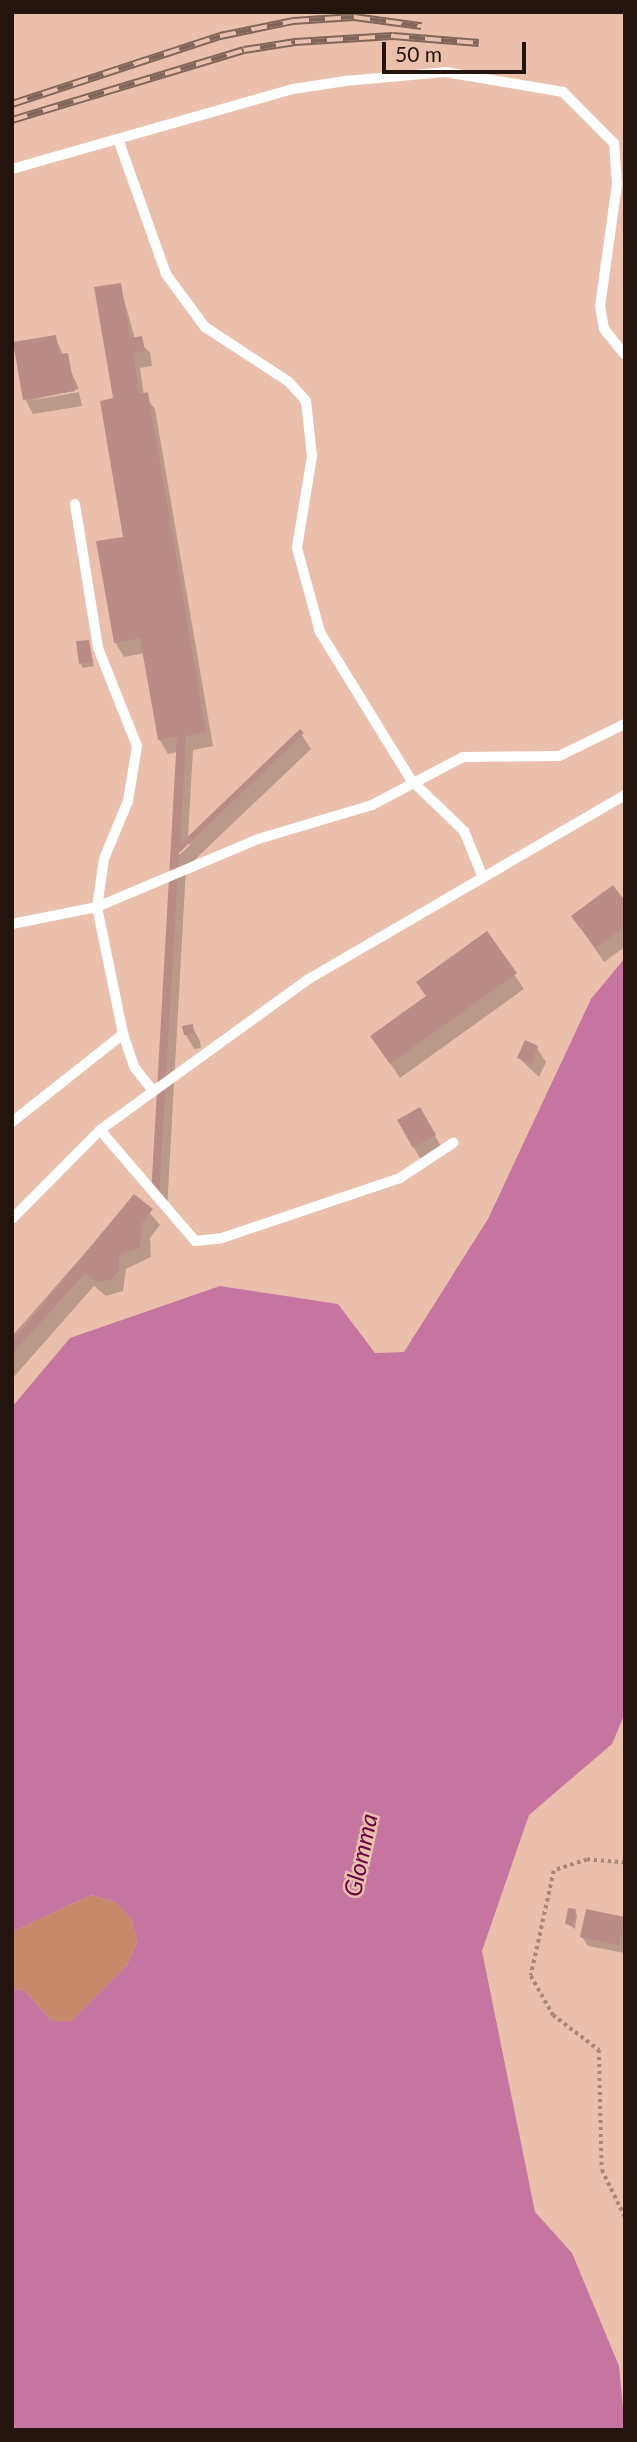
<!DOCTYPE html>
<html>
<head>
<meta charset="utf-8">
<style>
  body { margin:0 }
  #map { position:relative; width:637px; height:2442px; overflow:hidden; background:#eac0ac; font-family:Lato,sans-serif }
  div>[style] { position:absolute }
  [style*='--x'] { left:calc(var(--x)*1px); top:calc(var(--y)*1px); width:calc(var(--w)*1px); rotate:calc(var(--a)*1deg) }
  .green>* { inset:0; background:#c6896a }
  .water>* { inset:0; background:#c5759f }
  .shadow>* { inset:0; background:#0003 }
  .building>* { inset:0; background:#b98c86 }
  .path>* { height:3.5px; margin-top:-1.75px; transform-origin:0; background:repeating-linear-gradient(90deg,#a78777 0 3.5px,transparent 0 7px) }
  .service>* { height:10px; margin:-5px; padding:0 5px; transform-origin:5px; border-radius:5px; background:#fff }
  .rail>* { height:8px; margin-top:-4px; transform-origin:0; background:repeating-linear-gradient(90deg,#eac0ac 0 16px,#816558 0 32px); box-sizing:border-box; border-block:2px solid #816558 }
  span { translate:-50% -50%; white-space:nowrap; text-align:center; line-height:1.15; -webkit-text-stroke:5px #eac0ac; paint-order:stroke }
  .water-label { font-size:24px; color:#670044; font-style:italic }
  .frame { position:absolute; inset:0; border:14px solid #23150d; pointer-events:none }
  .scale { position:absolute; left:382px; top:42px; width:144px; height:32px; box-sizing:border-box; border:4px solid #23150d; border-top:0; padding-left:9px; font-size:21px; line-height:24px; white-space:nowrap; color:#23150d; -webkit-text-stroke:5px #eac0ac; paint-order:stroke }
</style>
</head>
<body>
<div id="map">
  <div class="green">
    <div style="clip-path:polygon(91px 1895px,115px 1902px,132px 1920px,137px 1942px,127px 1965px,71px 2021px,52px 2021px,24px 1990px,12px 1989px,12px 1932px)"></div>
  </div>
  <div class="water">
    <div style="clip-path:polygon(625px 958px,625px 1713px,612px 1744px,529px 1815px,482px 1951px,535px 2212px,572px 2253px,619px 2366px,625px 2430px,12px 2430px,12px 1989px,24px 1990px,52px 2021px,71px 2021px,127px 1965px,137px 1942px,132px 1920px,115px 1902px,91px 1895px,12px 1932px,12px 1407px,70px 1338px,220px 1286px,338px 1304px,375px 1353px,404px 1352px,488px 1219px,591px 999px)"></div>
  </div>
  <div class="shadow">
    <div style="clip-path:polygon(evenodd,120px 285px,135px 339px,150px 352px,152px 366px,140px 368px,144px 395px,155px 409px,213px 746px,193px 750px,188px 838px,300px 732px,311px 749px,186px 868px,167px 1210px,153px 1195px,178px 752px,168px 754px,159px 739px,145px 653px,124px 657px,115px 642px,125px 538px,115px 400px,120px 285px,188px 842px,190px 845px,179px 855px,179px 850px,188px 842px)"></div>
    <div style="clip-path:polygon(55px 337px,79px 389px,28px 401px,79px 392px,82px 406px,33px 414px,25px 399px)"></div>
    <div style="clip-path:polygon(88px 642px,94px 666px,83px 668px,80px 663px)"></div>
    <div style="clip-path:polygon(625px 904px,625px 947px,604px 962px,573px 916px)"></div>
    <div style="clip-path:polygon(486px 933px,524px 989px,400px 1078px,372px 1036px,427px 998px,418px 982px)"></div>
    <div style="clip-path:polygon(192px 1026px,200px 1041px,201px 1048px,194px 1049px,186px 1035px)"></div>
    <div style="clip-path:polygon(537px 1048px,546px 1062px,539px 1077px,519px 1058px)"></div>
    <div style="clip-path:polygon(420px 1109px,443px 1150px,422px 1162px,399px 1121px)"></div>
    <div style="clip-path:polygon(135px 1196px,160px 1225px,150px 1238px,151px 1257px,126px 1269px,123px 1291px,106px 1296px,94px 1286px,12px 1379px,12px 1336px)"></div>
    <div style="clip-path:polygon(575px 1911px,577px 1915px,575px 1929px,567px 1924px)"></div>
    <div style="clip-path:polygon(625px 1921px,624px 1953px,588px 1946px,582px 1937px)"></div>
  </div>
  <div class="building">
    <div style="clip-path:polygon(121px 283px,130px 338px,142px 336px,145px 351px,133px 354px,140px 394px,148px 392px,206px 732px,186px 736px,180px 844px,300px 729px,304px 733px,179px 853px,159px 1196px,151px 1196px,177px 736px,158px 740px,140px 638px,114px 643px,96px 541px,123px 537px,100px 401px,113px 398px,94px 287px)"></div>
    <div style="clip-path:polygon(56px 335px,59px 354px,68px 353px,75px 391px,23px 400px,13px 342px)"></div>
    <div style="clip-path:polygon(89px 640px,93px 662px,79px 664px,76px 641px)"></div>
    <div style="clip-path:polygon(613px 885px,625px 901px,625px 927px,595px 948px,571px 916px)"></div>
    <div style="clip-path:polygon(487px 931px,517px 973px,390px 1064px,370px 1036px,426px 996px,416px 982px)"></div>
    <div style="clip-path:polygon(193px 1024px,194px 1034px,184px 1035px,182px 1026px)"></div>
    <div style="clip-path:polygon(525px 1040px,538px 1046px,531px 1064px,517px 1058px)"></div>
    <div style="clip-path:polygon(420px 1107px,436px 1135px,413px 1148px,397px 1120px)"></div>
    <div style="clip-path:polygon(134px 1194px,153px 1209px,142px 1223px,140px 1248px,119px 1254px,119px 1271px,110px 1280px,97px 1282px,85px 1273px,12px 1354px,12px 1342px)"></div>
    <div style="clip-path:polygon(568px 1908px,576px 1909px,573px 1926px,565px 1924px)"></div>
    <div style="clip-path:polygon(586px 1909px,625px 1917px,619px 1945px,580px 1937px)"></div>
  </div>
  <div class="path">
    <div style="--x:625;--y:1863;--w:38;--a:-175"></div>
    <div style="--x:587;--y:1860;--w:35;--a:162"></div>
    <div style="--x:554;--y:1871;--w:107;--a:102.4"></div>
    <div style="--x:531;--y:1976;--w:45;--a:60.6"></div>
    <div style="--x:553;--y:2015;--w:58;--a:37.3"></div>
    <div style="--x:599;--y:2050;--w:120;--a:88.6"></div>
    <div style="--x:602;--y:2170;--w:52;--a:63.9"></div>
  </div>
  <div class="service">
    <div style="--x:118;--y:139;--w:143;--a:70.4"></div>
    <div style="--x:166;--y:274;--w:66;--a:53.7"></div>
    <div style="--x:205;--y:327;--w:100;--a:33.2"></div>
    <div style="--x:289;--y:382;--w:25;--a:48"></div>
    <div style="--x:306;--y:401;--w:55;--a:83.8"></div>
    <div style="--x:312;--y:456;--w:93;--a:99.3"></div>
    <div style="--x:297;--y:548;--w:87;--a:74.7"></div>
    <div style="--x:320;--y:632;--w:174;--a:58.4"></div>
    <div style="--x:411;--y:780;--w:74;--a:43.9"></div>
    <div style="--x:464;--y:831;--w:48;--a:67.8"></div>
    <div style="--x:12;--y:169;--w:292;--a:-15.9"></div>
    <div style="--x:293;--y:89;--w:53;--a:-8.7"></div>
    <div style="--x:345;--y:81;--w:100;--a:-5.1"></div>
    <div style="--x:445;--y:72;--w:120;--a:9.6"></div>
    <div style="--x:563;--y:92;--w:72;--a:45"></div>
    <div style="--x:614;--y:143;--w:41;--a:85.8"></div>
    <div style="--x:617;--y:184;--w:123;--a:97.9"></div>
    <div style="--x:600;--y:306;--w:23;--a:80"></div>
    <div style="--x:604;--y:329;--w:33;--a:51"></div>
    <div style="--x:75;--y:504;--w:146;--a:80.9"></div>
    <div style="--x:98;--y:648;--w:105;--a:68.3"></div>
    <div style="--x:137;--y:746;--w:56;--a:99.3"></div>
    <div style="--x:128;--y:801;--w:63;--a:112.5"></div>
    <div style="--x:104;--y:859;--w:49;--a:98.3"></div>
    <div style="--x:97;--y:907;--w:130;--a:78.4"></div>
    <div style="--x:12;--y:924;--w:87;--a:-11.3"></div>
    <div style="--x:97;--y:907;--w:175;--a:-22.9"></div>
    <div style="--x:258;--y:839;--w:119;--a:-16.6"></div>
    <div style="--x:372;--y:805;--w:103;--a:-27.8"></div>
    <div style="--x:463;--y:757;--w:96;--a:-0.6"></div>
    <div style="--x:559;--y:756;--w:73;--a:-25.9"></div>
    <div style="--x:12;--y:1122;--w:142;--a:-38.4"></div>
    <div style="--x:123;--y:1034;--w:36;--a:71"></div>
    <div style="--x:135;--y:1068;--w:28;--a:52"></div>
    <div style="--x:100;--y:1130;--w:146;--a:49.4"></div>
    <div style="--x:195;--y:1241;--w:27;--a:-6"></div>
    <div style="--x:222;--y:1238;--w:188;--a:-18.6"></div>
    <div style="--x:400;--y:1178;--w:64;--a:-33.4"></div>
    <div style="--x:12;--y:1219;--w:125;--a:-45.3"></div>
    <div style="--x:100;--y:1130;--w:256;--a:-35.9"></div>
    <div style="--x:307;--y:980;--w:368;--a:-30.2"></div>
  </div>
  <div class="rail">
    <div style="--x:12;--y:104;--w:219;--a:-18.1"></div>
    <div style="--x:220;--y:36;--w:75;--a:-11.6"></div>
    <div style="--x:293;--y:21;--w:61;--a:-3.8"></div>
    <div style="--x:354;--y:17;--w:68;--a:7.7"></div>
    <div style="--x:12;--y:120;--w:242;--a:-16.8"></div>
    <div style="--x:244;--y:50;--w:52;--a:-8.9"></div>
    <div style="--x:295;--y:42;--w:98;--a:-3.5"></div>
    <div style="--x:393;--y:36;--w:86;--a:4.7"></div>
  </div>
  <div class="water-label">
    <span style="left:360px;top:1855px;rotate:-78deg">Glomma</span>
  </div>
  <div class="frame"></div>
  <div class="scale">50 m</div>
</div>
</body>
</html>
